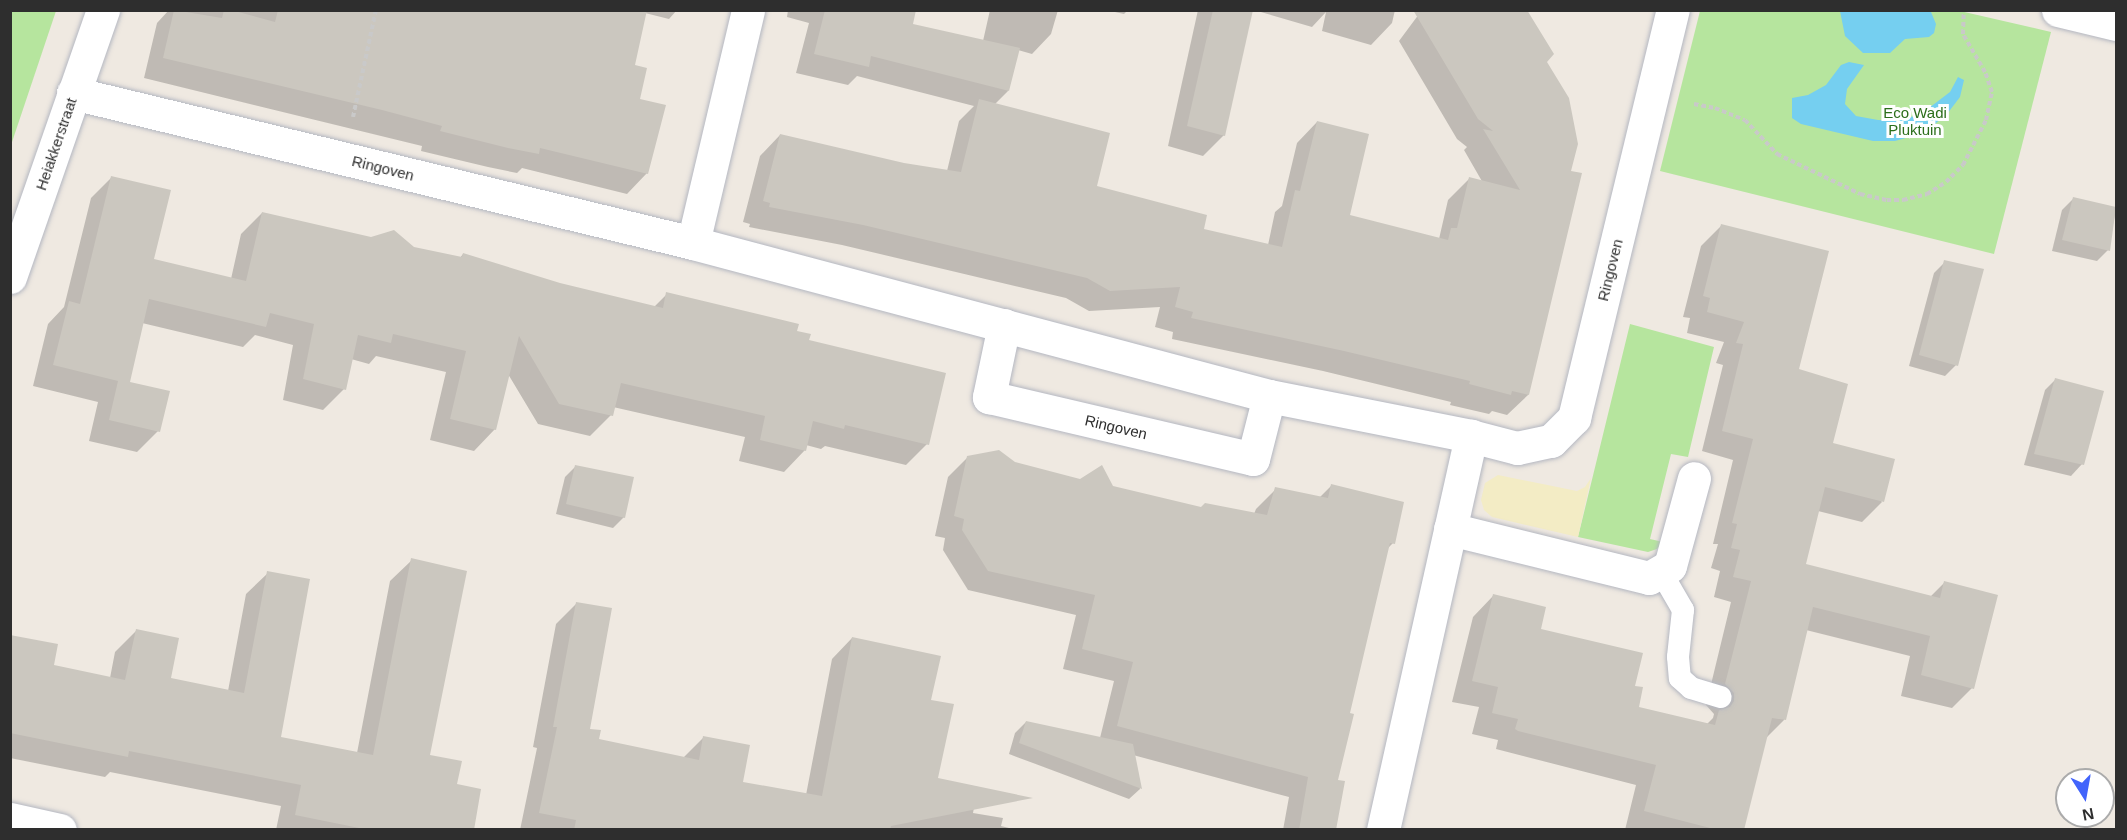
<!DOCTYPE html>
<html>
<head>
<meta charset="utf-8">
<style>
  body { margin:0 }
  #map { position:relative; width:2127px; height:840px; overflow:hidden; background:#efe9e1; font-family:Arial,sans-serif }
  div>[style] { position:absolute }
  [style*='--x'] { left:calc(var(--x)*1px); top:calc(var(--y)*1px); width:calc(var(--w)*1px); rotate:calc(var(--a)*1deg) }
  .green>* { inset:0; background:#b6e59e }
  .sand>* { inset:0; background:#f3ecc5 }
  .water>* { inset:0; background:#75cff0 }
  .shadow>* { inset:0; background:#0003 }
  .building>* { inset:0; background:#cbc7bf }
  .path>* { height:4px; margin-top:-2px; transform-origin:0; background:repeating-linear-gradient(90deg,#c9c9c9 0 4.5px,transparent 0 7.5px) }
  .roads { filter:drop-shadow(0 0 2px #b4b7c1) drop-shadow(0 0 2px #b4b7c1) }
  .service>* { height:22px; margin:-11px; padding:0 11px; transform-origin:11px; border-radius:11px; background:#fff }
  .minor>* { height:33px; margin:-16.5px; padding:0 16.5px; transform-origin:16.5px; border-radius:16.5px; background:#fff }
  span { translate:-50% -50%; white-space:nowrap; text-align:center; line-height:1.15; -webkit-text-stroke:6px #fff; paint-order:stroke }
  .park-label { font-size:15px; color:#2c6e1b }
  .street-label { font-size:15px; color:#2e2e2e }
  .frame { position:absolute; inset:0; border:12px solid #2e2e2e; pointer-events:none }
  .north { position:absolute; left:2055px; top:768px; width:60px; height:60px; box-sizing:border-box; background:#fff; border:2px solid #ababab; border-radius:50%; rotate:169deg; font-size:16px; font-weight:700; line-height:24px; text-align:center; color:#2e2e2e }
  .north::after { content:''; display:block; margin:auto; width:21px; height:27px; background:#4264fb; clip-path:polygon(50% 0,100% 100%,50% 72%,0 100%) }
</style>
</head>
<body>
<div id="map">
  <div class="green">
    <div style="clip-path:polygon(11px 10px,56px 11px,11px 145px,10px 11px)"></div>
    <div style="clip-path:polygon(1700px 11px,1960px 11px,2051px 32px,1994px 254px,1660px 171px)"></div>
    <div style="clip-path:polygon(1630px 324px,1714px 347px,1688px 457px,1671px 454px,1650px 539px,1663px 542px,1657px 549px,1648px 552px,1578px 537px)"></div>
  </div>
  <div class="sand">
    <div style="clip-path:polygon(1498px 475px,1577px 491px,1585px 487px,1591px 478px,1578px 537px,1492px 517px,1484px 510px,1481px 500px,1485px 483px)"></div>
  </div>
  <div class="water">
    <div style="clip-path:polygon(1840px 11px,1925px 11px,1931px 12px,1936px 24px,1934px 33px,1929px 37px,1905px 39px,1890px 53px,1863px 53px,1845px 36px)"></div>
    <div style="clip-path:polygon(1849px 62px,1864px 65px,1847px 89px,1845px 104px,1856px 116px,1878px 120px,1897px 121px,1921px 114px,1950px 92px,1958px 77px,1964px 80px,1960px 97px,1947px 114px,1924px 133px,1895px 141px,1873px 141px,1801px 124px,1792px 118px,1792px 98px,1808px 95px,1826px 85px,1841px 65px)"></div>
  </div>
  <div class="shadow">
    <div style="clip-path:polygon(169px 10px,677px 10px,669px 19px,645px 13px,633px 66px,647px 173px,627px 194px,522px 168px,517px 173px,488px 167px,421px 151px,422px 146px,144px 78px,157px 23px)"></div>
    <div style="clip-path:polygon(788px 10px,915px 10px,911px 25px,983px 41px,990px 10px,1058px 10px,1051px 34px,1032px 54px,1018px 50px,1008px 91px,994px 105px,1095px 187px,1202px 230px,1268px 245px,1275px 212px,1282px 206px,1297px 143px,1317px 122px,1348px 216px,1439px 239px,1448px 200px,1469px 179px,1483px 183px,1464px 150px,1467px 147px,1457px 139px,1399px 41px,1422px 10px,1545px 62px,1569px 172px,1528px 395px,1507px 415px,1492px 411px,1489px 414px,1450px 405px,1451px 402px,1323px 371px,1172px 339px,1173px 332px,1155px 327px,1160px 307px,1089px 311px,1066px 298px,842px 245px,749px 227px,750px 224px,743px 222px,760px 156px,780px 135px,904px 165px,947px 171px,959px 121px,974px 106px,857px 76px,848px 85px,796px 73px,809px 23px,787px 17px)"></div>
    <div style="clip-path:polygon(1106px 10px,1128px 10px,1124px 14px)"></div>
    <div style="clip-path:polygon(1198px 10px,1252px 10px,1224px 135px,1203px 156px,1168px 146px)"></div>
    <div style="clip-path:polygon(1254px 10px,1395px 10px,1392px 23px,1371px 45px,1322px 31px,1326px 12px,1312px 27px)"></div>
    <div style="clip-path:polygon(112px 177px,153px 260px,231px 279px,241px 234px,262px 213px,414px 249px,460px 258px,463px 254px,560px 284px,654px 307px,667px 294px,795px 332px,927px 444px,906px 465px,825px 446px,821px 449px,806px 445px,805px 450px,784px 472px,739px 461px,745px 437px,613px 407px,611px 415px,590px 436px,538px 424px,508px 374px,495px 429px,474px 451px,430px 440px,446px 372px,376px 356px,369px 364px,351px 359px,344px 389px,323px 410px,283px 400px,293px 345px,255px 335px,243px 347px,142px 323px,128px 383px,158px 431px,137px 452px,89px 441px,98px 402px,33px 386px,48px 324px,64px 307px,91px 198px)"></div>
    <div style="clip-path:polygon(2073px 199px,2116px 209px,2108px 250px,2097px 261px,2052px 251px,2062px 210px)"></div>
    <div style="clip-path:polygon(1721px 226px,1797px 370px,1831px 445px,1882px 502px,1862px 522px,1818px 511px,1804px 566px,1930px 597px,1944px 583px,1972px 688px,1952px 708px,1901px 696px,1910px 656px,1806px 630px,1784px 720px,1765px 739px,1742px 830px,1625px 830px,1636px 785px,1496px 749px,1498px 740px,1472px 734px,1479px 707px,1452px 702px,1473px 617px,1493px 596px,1539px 630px,1633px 687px,1637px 708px,1706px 725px,1713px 718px,1714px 714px,1706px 705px,1731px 602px,1714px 597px,1720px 571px,1711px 568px,1718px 544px,1713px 544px,1733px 460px,1702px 451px,1723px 365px,1716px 363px,1724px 342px,1687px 333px,1690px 318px,1683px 317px,1701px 246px)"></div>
    <div style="clip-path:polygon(1945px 262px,1956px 365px,1945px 376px,1909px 366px,1934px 273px)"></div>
    <div style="clip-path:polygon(2056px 379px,2082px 464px,2071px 476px,2024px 465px,2045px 390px)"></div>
    <div style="clip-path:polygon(968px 457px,1014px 464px,1201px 509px,1254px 514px,1256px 509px,1276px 489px,1319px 498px,1331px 486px,1393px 543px,1387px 549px,1348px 715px,1336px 781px,1334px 830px,1283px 830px,1289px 797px,1133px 755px,1140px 789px,1129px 799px,1009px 754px,1015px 733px,1026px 722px,1100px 738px,1114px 681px,1063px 669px,1076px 615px,968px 590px,943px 550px,945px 538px,935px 536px,948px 477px)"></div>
    <div style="clip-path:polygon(576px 466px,624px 517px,613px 528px,556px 514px,565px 477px)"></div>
    <div style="clip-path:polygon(412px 560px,428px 756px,455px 785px,472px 830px,276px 830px,281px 806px,110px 772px,105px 777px,10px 758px,10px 637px,52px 666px,110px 678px,115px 652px,136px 631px,169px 679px,228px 691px,246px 594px,268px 573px,279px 738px,357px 753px,390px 581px)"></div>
    <div style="clip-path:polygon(577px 603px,589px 730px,597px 740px,683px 758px,703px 738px,741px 783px,806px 795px,832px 659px,852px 638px,929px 701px,936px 779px,978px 787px,973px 813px,1003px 818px,1001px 826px,1017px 830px,520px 830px,537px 748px,533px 747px,556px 624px)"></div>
  </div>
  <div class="building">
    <div style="clip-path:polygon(174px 10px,222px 18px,224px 10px,231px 10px,275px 22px,278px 10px,647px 10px,635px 65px,647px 68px,640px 99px,666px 105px,648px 174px,540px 148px,539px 154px,508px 148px,440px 131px,442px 126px,382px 110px,163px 58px)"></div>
    <div style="clip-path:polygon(825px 10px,916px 10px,913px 24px,1020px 48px,1009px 91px,871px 56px,869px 67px,814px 54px)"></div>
    <div style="clip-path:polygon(1213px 10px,1253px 10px,1225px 136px,1187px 126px)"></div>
    <div style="clip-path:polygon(1413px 10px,1527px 10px,1554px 54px,1547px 62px,1569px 98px,1578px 144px,1571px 171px,1582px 173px,1529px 395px,1512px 391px,1511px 395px,1469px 384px,1470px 381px,1344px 351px,1191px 318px,1193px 312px,1175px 307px,1180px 287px,1110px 291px,1087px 278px,863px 225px,769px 207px,770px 203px,763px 201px,780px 134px,904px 163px,961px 172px,979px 99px,1110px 133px,1097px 186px,1207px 215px,1204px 229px,1282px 247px,1295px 190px,1300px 191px,1317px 121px,1369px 134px,1350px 215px,1448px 240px,1451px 228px,1457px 228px,1469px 177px,1520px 190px,1483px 129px,1493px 131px,1478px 119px)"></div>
    <div style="clip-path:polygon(111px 176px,171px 190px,154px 259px,246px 281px,262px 212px,371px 237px,394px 230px,414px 247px,462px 257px,463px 253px,560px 283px,663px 308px,666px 292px,799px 324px,797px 331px,811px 334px,809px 340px,946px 373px,929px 445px,845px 425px,844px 429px,813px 421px,806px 451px,760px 440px,765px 416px,621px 383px,613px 416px,559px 404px,519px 336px,496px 430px,450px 419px,466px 351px,393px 334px,391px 343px,358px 335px,346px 390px,303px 379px,314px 324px,270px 313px,266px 327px,149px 299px,130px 382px,170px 391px,160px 432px,109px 420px,118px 381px,53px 365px,69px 301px,80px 304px)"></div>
    <div style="clip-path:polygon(2073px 197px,2116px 207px,2110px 251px,2062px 240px)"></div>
    <div style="clip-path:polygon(1721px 224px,1829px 251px,1799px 369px,1848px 384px,1833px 443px,1895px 459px,1884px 502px,1825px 487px,1806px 564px,1940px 598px,1944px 581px,1998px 595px,1974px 689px,1921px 675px,1930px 636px,1813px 607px,1786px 720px,1772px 718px,1744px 830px,1718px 830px,1644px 811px,1656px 765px,1518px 731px,1515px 729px,1518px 719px,1492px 713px,1498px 687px,1472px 681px,1493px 594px,1546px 607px,1541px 629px,1643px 653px,1635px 686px,1643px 687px,1639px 707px,1715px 725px,1719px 710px,1730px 707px,1734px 701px,1734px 693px,1725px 684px,1751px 581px,1733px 577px,1740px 550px,1731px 548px,1737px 524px,1732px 523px,1753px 439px,1722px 431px,1743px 344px,1736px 343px,1744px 322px,1707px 312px,1710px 298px,1703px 296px)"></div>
    <div style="clip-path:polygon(1944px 260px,1984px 269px,1958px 366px,1919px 355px)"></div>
    <div style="clip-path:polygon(2055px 378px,2104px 391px,2084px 465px,2034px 454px)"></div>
    <div style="clip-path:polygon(999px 450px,1015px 462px,1080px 479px,1102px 465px,1113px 486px,1201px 507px,1205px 503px,1267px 515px,1275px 487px,1328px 498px,1331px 484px,1404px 502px,1395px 544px,1390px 543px,1350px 713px,1354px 714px,1338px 780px,1345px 781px,1336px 830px,1299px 830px,1308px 777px,1117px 726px,1133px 662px,1082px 649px,1095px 595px,988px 571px,962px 530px,964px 519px,954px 516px,967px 456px)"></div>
    <div style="clip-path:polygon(575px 465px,634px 477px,625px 518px,566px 504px)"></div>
    <div style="clip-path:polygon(411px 558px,467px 571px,430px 755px,462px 761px,457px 784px,481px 789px,474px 830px,369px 830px,295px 815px,301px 785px,129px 751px,128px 757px,10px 733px,10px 635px,58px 644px,54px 665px,125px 680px,136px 629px,179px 638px,171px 678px,244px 693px,267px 571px,310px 579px,281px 737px,373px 755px)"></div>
    <div style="clip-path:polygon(576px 602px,612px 608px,590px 729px,601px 730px,599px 739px,699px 760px,703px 736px,750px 745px,743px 782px,822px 796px,852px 637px,941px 656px,931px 700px,954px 704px,938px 778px,1033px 798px,891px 826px,890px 830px,574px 830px,576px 820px,539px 813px,557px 727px,553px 727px)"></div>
    <div style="clip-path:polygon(1026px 721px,1133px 744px,1142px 789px,1019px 743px)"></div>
  </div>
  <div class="path">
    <div style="--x:1694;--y:104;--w:21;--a:11"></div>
    <div style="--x:1715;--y:108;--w:32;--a:22"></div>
    <div style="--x:1745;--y:120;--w:47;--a:46.7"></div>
    <div style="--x:1777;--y:154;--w:92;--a:25.7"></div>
    <div style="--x:1860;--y:194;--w:28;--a:13"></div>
    <div style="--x:1887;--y:200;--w:16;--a:0"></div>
    <div style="--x:1903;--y:200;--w:25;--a:-14"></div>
    <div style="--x:1927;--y:194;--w:22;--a:-32"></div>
    <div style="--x:1946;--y:182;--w:24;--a:-45"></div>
    <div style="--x:1963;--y:165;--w:51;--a:-62.9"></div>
    <div style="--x:1986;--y:120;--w:29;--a:-78"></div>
    <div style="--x:1992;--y:92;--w:21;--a:-109"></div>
    <div style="--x:1985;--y:72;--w:44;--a:-120.1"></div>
    <div style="--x:1963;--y:34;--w:24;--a:-88"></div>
    <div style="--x:353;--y:117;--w:109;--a:-77.9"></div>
  </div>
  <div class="roads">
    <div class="service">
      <div style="--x:1661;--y:572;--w:44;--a:59.9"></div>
      <div style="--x:1683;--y:610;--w:47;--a:96.1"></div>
      <div style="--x:1678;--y:657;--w:21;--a:85"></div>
      <div style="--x:1680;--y:678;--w:15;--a:42"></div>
      <div style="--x:1691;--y:688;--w:31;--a:17"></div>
    </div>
    <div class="minor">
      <div style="--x:2058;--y:10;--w:60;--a:13.6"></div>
      <div style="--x:73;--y:93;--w:638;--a:13.6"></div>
      <div style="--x:693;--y:243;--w:596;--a:14.88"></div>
      <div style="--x:1269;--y:396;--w:206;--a:11.2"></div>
      <div style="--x:1471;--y:436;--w:48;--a:14.6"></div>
      <div style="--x:1517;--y:448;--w:35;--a:-12"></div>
      <div style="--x:1551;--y:441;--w:33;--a:-45"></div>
      <div style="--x:1574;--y:418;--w:420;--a:-76.4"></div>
      <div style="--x:693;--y:243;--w:239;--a:-76.7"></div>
      <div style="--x:10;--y:277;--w:283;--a:-70.8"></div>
      <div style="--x:1004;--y:325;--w:74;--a:101.8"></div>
      <div style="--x:989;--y:397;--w:271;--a:13.2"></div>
      <div style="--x:1253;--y:459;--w:65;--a:-75.7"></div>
      <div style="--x:1450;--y:529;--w:205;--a:13.8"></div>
      <div style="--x:1649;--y:578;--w:24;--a:-30"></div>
      <div style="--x:1670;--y:566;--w:91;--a:-74.7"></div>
      <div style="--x:10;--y:819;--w:51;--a:12.4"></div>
      <div style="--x:1383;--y:830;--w:404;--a:-77.4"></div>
    </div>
  </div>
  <div class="park-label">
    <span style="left:1915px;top:121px">Eco Wadi<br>Pluktuin</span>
  </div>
  <div class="street-label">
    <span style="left:56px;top:144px;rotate:-71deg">Heiakkerstraat</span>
    <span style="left:383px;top:168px;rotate:14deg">Ringoven</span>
    <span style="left:1610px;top:270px;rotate:-76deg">Ringoven</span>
    <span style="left:1116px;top:427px;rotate:13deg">Ringoven</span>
  </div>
  <div class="frame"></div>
  <div class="north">N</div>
</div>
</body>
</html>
